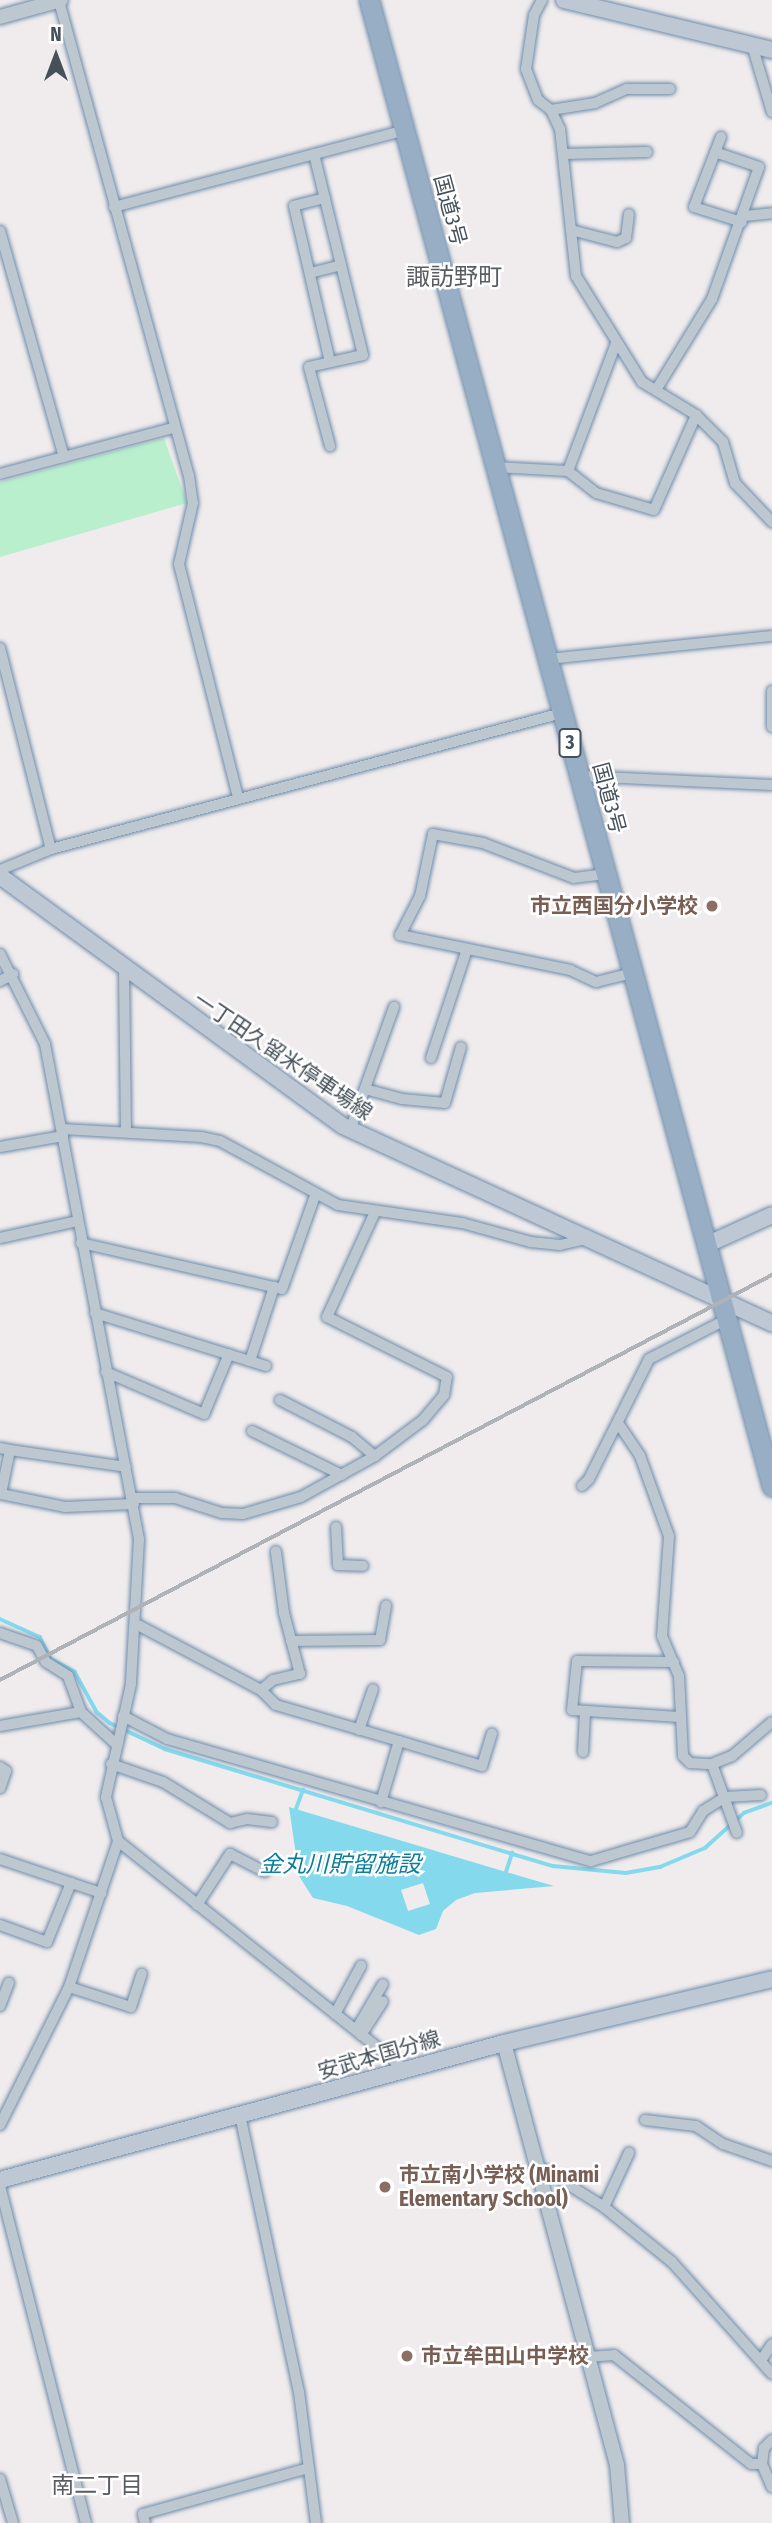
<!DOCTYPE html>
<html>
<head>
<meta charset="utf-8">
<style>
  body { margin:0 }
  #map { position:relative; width:772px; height:2523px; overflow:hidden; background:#f0eced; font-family:"Fira Sans Condensed","Noto Sans JP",sans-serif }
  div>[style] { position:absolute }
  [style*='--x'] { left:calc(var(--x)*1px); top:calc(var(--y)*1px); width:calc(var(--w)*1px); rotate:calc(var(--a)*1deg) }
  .green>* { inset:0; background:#b9efcd }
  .water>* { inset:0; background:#85d9ed }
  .stream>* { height:3.5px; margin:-1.75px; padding:0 1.75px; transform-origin:1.75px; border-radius:1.75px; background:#85d9ed }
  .roads { filter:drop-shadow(0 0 2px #6e8ba9) drop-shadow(0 0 2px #6e8ba9) }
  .minor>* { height:10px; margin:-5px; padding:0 5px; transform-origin:5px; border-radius:5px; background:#bdc7d0 }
  .tertiary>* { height:14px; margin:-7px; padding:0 7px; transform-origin:7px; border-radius:7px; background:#bdc7d0 }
  .secondary>* { height:16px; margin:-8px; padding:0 8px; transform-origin:8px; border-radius:8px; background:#bdc8d4 }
  .trunk>* { height:19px; margin:-9.5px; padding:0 9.5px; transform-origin:9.5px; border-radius:9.5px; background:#97aec5 }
  .rail>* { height:3.5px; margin:-1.75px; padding:0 1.75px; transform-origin:1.75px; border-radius:1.75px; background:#afb2b7 }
  .dots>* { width:19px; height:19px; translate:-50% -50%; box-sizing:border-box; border:4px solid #fff; border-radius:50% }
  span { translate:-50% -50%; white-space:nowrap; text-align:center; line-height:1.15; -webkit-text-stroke:5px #fff; paint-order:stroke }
  .shield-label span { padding:2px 5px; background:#fff; border:2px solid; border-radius:5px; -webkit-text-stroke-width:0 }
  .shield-label { font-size:19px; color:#45505a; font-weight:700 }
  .street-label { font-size:21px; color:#45505a }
  .education-label { font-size:21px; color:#785e54; font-weight:700 }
  .right { translate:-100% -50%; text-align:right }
  .left { translate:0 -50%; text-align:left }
  .water-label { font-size:23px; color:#0a7e9a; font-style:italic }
  .neighbourhood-label { font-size:23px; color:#595d62 }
  .quarter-label { font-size:24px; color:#595d62 }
  .north { position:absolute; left:21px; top:21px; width:70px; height:70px; -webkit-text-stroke:5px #fff; paint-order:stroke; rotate:0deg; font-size:19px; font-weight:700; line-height:28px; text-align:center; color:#45505a }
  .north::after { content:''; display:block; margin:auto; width:24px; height:32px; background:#45505a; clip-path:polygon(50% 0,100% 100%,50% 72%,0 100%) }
</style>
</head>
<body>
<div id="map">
  <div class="green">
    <div style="clip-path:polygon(164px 438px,187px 503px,0 557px,0 482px)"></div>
  </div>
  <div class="water">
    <div style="clip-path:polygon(evenodd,289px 1807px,506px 1872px,554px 1886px,475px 1893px,456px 1900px,443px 1911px,436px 1929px,419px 1935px,347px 1906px,313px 1898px,299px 1876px,289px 1807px,423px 1883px,430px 1904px,408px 1911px,401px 1890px,423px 1883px)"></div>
  </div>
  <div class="stream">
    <div style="--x:0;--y:1619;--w:44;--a:24.2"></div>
    <div style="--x:40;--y:1637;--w:25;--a:63"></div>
    <div style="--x:51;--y:1659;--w:27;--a:28"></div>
    <div style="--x:75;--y:1672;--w:46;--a:61.2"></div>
    <div style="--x:97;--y:1712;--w:17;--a:40"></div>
    <div style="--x:110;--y:1723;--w:61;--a:25.3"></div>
    <div style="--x:165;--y:1749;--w:405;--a:16.8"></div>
    <div style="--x:553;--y:1866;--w:73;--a:5.5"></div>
    <div style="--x:626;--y:1873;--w:35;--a:-10"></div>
    <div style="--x:660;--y:1867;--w:49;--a:-22.9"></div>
    <div style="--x:705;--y:1848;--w:52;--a:-41.9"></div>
    <div style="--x:744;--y:1813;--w:30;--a:-20"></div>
    <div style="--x:296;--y:1809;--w:20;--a:-70"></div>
    <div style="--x:506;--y:1872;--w:20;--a:-72"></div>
  </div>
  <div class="roads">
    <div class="minor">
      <div style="--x:542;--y:0;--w:17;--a:118"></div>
      <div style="--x:534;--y:15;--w:55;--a:98.4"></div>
      <div style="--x:526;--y:69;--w:33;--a:69"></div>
      <div style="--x:538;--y:100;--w:16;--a:38"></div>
      <div style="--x:551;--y:110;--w:21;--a:65"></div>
      <div style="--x:560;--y:129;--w:148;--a:83.8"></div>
      <div style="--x:576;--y:276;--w:125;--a:58.1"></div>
      <div style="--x:642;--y:382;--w:63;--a:31.4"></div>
      <div style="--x:696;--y:415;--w:38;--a:45"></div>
      <div style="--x:723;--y:442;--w:43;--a:73.7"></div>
      <div style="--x:735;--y:483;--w:54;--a:46.5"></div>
      <div style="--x:59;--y:1;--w:492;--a:74.7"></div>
      <div style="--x:189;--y:476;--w:27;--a:82"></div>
      <div style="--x:193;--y:503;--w:63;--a:102.9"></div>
      <div style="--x:179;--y:564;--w:240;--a:75.8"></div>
      <div style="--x:752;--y:45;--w:70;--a:73.4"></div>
      <div style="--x:551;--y:110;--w:45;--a:-9"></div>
      <div style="--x:595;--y:103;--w:35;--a:-24"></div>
      <div style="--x:627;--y:89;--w:43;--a:0"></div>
      <div style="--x:721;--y:137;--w:75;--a:111.1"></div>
      <div style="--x:694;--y:207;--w:50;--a:17.4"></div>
      <div style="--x:314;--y:154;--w:207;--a:76.3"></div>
      <div style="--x:363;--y:355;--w:55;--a:167.5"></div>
      <div style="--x:309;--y:367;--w:82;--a:75.1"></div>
      <div style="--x:564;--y:154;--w:83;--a:-1.4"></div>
      <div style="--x:325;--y:198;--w:32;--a:166"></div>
      <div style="--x:294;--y:206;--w:160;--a:77"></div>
      <div style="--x:114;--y:207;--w:301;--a:-14.8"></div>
      <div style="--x:745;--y:216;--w:27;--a:-6"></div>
      <div style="--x:571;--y:230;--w:48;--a:14.6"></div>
      <div style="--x:617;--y:242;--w:10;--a:-24"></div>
      <div style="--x:626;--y:238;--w:24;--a:-83"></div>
      <div style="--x:0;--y:231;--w:235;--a:74.2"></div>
      <div style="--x:310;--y:273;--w:32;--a:-14"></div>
      <div style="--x:656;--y:390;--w:107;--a:-58.4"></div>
      <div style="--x:712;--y:299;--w:140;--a:-70.4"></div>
      <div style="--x:759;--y:167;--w:46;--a:-161.2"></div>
      <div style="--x:495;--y:467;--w:73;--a:3.1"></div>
      <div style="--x:568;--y:471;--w:36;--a:38"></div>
      <div style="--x:596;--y:493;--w:60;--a:16.3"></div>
      <div style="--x:654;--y:510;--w:104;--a:-66.1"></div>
      <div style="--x:568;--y:471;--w:137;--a:-69.4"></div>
      <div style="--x:0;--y:474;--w:179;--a:-14.9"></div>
      <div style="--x:0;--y:648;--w:207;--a:75.8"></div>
      <div style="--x:548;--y:659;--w:225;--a:-5.9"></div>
      <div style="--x:772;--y:691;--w:36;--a:90"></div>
      <div style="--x:580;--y:776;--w:192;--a:2.7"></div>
      <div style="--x:0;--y:870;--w:55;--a:-22.4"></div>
      <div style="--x:51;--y:849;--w:529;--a:-14.9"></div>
      <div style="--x:606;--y:874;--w:32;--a:173"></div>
      <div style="--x:574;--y:878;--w:97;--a:-159"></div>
      <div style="--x:483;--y:843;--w:51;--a:-169.8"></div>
      <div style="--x:433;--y:834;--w:63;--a:101.8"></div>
      <div style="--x:420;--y:896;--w:44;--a:117.1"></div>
      <div style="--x:400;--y:935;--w:174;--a:11.6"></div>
      <div style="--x:570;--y:970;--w:29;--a:25"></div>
      <div style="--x:596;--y:982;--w:38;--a:-14"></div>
      <div style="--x:0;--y:954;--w:101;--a:63.4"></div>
      <div style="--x:45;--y:1044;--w:504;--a:79.25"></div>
      <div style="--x:139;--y:1539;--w:145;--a:93.2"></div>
      <div style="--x:131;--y:1684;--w:116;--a:102.5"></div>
      <div style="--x:106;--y:1797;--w:46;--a:74.7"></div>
      <div style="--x:118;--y:1841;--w:367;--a:38.5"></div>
      <div style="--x:124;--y:970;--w:161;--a:89.3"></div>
      <div style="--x:0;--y:981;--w:15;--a:-28"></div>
      <div style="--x:431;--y:1058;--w:115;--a:-71.7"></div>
      <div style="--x:365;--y:1089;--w:38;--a:15"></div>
      <div style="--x:402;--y:1099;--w:43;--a:5.3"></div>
      <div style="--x:445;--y:1103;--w:58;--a:-74.1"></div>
      <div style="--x:62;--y:1129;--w:139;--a:3.3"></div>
      <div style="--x:201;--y:1137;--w:19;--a:12"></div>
      <div style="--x:220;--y:1141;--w:134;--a:28.5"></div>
      <div style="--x:338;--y:1205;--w:125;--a:8.3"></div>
      <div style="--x:462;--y:1223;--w:72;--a:15.4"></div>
      <div style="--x:531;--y:1242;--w:29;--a:6"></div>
      <div style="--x:560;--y:1245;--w:28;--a:-13"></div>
      <div style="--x:350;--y:1130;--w:131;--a:-70.3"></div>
      <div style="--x:0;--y:1147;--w:64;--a:-9.9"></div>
      <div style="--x:0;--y:1238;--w:79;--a:-12.4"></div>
      <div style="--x:81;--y:1243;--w:206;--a:12.9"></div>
      <div style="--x:282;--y:1289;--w:99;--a:-70.5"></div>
      <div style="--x:95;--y:1313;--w:179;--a:17.2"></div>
      <div style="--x:250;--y:1361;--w:78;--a:-72"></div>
      <div style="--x:106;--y:1372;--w:107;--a:23.2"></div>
      <div style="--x:204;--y:1414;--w:65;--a:-67.4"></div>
      <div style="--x:280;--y:1400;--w:81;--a:27.2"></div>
      <div style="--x:352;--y:1437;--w:30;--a:40"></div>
      <div style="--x:618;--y:1423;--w:40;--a:56"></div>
      <div style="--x:640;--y:1456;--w:85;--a:70.1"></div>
      <div style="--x:669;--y:1536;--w:100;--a:94"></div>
      <div style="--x:662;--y:1636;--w:43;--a:67"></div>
      <div style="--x:679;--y:1676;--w:80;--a:87.1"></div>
      <div style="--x:683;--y:1756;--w:10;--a:45"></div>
      <div style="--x:690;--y:1763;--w:22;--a:3"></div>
      <div style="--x:712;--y:1764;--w:22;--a:-22"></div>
      <div style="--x:732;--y:1756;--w:52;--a:-40.4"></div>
      <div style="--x:252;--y:1431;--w:100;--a:26.1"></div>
      <div style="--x:0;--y:1448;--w:10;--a:11"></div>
      <div style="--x:10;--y:1450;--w:45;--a:101.6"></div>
      <div style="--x:1;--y:1494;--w:65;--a:11.5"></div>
      <div style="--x:65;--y:1507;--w:69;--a:-2.5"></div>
      <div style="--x:10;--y:1450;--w:117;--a:8.3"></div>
      <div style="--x:582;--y:1486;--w:10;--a:-45"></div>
      <div style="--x:589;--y:1479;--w:134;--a:-63.4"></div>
      <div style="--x:649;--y:1359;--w:88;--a:-27.1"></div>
      <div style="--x:133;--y:1498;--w:42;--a:0"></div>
      <div style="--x:175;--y:1498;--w:49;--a:17.7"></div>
      <div style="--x:222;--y:1513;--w:21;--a:3"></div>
      <div style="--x:243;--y:1514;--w:60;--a:-16.3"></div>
      <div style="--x:301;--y:1497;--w:85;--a:-29"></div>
      <div style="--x:375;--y:1456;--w:60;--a:-36.9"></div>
      <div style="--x:423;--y:1420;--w:33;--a:-50"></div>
      <div style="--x:444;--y:1395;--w:18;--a:-81"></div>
      <div style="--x:447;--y:1377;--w:134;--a:-153.4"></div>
      <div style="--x:327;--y:1317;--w:115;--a:-65.4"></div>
      <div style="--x:336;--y:1527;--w:38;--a:87"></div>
      <div style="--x:338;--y:1565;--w:25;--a:2"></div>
      <div style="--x:138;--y:1625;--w:139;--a:27.9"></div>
      <div style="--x:261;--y:1690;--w:16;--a:-40"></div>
      <div style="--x:273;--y:1680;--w:28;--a:-13"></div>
      <div style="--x:300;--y:1674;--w:63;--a:-104.7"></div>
      <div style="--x:284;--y:1613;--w:62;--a:-97.5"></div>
      <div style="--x:0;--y:1633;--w:39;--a:19"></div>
      <div style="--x:37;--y:1646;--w:18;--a:61"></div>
      <div style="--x:46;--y:1662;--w:26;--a:32"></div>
      <div style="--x:68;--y:1676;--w:38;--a:70"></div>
      <div style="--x:81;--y:1712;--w:47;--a:42.4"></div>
      <div style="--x:291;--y:1641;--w:89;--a:-0.6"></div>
      <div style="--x:380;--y:1640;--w:35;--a:-80"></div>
      <div style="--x:674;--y:1662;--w:97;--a:-179.4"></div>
      <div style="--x:577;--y:1661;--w:49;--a:95.8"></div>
      <div style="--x:572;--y:1710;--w:107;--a:3.7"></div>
      <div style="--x:261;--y:1690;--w:21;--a:45"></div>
      <div style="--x:276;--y:1705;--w:128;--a:16.3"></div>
      <div style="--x:399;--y:1741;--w:64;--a:106.4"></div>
      <div style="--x:123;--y:1716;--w:50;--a:27.6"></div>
      <div style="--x:167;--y:1739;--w:441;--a:16.1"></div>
      <div style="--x:591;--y:1861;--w:103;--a:-16.3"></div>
      <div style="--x:690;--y:1832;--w:25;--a:-58"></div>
      <div style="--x:703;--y:1811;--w:26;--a:-32"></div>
      <div style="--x:725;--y:1797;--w:36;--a:-3"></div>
      <div style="--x:0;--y:1726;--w:82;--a:-9.8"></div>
      <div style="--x:359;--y:1730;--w:43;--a:-71.1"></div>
      <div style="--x:399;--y:1741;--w:87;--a:16.8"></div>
      <div style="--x:482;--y:1766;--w:34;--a:-73"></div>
      <div style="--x:583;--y:1752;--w:40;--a:-87.1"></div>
      <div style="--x:111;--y:1764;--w:55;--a:19.1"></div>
      <div style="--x:163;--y:1782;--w:79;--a:31.5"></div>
      <div style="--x:230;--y:1823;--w:17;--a:-13"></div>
      <div style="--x:247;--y:1819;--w:25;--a:7"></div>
      <div style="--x:712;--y:1764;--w:73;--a:70.1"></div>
      <div style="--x:0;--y:1767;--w:7;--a:34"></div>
      <div style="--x:6;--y:1771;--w:18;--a:109"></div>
      <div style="--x:0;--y:1859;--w:107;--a:18.6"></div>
      <div style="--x:197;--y:1905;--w:61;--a:-57.1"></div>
      <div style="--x:230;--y:1854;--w:39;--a:27"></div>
      <div style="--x:0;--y:1925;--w:50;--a:19.9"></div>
      <div style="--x:47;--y:1942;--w:64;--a:-67.9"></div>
      <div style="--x:69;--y:1987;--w:65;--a:17.9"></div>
      <div style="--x:131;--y:2007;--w:35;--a:-72"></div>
      <div style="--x:0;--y:2006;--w:25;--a:-69"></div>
      <div style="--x:335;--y:2014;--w:55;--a:-61.6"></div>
      <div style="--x:356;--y:2030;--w:53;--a:-59.6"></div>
      <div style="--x:361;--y:2035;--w:40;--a:-57.1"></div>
      <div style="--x:240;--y:2115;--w:283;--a:78"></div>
      <div style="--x:299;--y:2392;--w:132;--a:82.6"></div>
      <div style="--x:645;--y:2120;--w:51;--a:6.7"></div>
      <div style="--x:696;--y:2126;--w:32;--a:34"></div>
      <div style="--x:723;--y:2144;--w:52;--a:19.1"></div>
      <div style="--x:0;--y:2125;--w:154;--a:-63.4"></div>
      <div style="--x:69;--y:1987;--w:154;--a:-71.4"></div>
      <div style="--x:535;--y:2164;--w:81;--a:31.9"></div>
      <div style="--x:604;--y:2207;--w:87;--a:39"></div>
      <div style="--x:672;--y:2262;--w:150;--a:48.2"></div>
      <div style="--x:0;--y:2186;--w:348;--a:75.7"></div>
      <div style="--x:604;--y:2207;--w:60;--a:-65.2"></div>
      <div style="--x:587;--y:2357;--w:27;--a:-4"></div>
      <div style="--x:614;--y:2355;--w:175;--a:38.5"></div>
      <div style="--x:751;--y:2464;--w:11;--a:0"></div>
      <div style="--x:762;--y:2359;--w:18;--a:-56"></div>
      <div style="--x:772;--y:2440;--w:11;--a:135"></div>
      <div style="--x:764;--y:2448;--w:16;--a:97"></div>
      <div style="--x:762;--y:2464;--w:25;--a:67"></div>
      <div style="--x:0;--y:2479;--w:46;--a:73.5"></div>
      <div style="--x:145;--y:2523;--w:9;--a:-103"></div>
      <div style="--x:143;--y:2514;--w:172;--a:-15.5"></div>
    </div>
    <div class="tertiary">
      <div style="--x:0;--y:17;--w:63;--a:-15.6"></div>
      <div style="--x:504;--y:2043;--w:437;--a:75"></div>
      <div style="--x:617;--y:2465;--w:58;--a:85.1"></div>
    </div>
    <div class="secondary">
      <div style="--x:564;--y:0;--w:214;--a:13.5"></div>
      <div style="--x:0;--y:876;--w:424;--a:36.1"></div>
      <div style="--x:343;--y:1126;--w:472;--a:24.7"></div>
      <div style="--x:706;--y:1245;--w:72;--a:-24.4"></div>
      <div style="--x:0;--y:2180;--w:522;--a:-15.21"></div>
      <div style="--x:504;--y:2043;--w:276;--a:-13.4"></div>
    </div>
    <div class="trunk">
      <div style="--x:369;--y:0;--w:1540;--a:74.83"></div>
    </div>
  </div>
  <div class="rail">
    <div style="--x:0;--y:1680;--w:872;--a:-27.68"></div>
  </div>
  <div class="dots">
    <div style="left:712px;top:906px;background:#8d6e63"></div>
    <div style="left:385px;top:2187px;background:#8d6e63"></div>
    <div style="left:407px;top:2356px;background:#8d6e63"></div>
  </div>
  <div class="shield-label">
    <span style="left:570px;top:743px">3</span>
  </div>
  <div class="street-label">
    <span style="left:450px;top:210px;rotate:75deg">国道3号</span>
    <span style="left:609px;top:798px;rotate:75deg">国道3号</span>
    <span style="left:283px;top:1056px;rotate:34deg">一丁田久留米停車場線</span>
    <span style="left:379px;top:2055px;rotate:-16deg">安武本国分線</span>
  </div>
  <div class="education-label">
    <span class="right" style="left:698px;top:906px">市立西国分小学校</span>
    <span class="left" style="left:399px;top:2187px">市立南小学校 (Minami<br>Elementary School)</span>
    <span class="left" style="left:421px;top:2356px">市立牟田山中学校</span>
  </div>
  <div class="water-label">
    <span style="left:340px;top:1864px">金丸川貯留施設</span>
  </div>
  <div class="neighbourhood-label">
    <span style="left:97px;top:2485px">南二丁目</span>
  </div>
  <div class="quarter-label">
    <span style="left:454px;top:278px">諏訪野町</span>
  </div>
  <div class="north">N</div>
</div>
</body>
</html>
